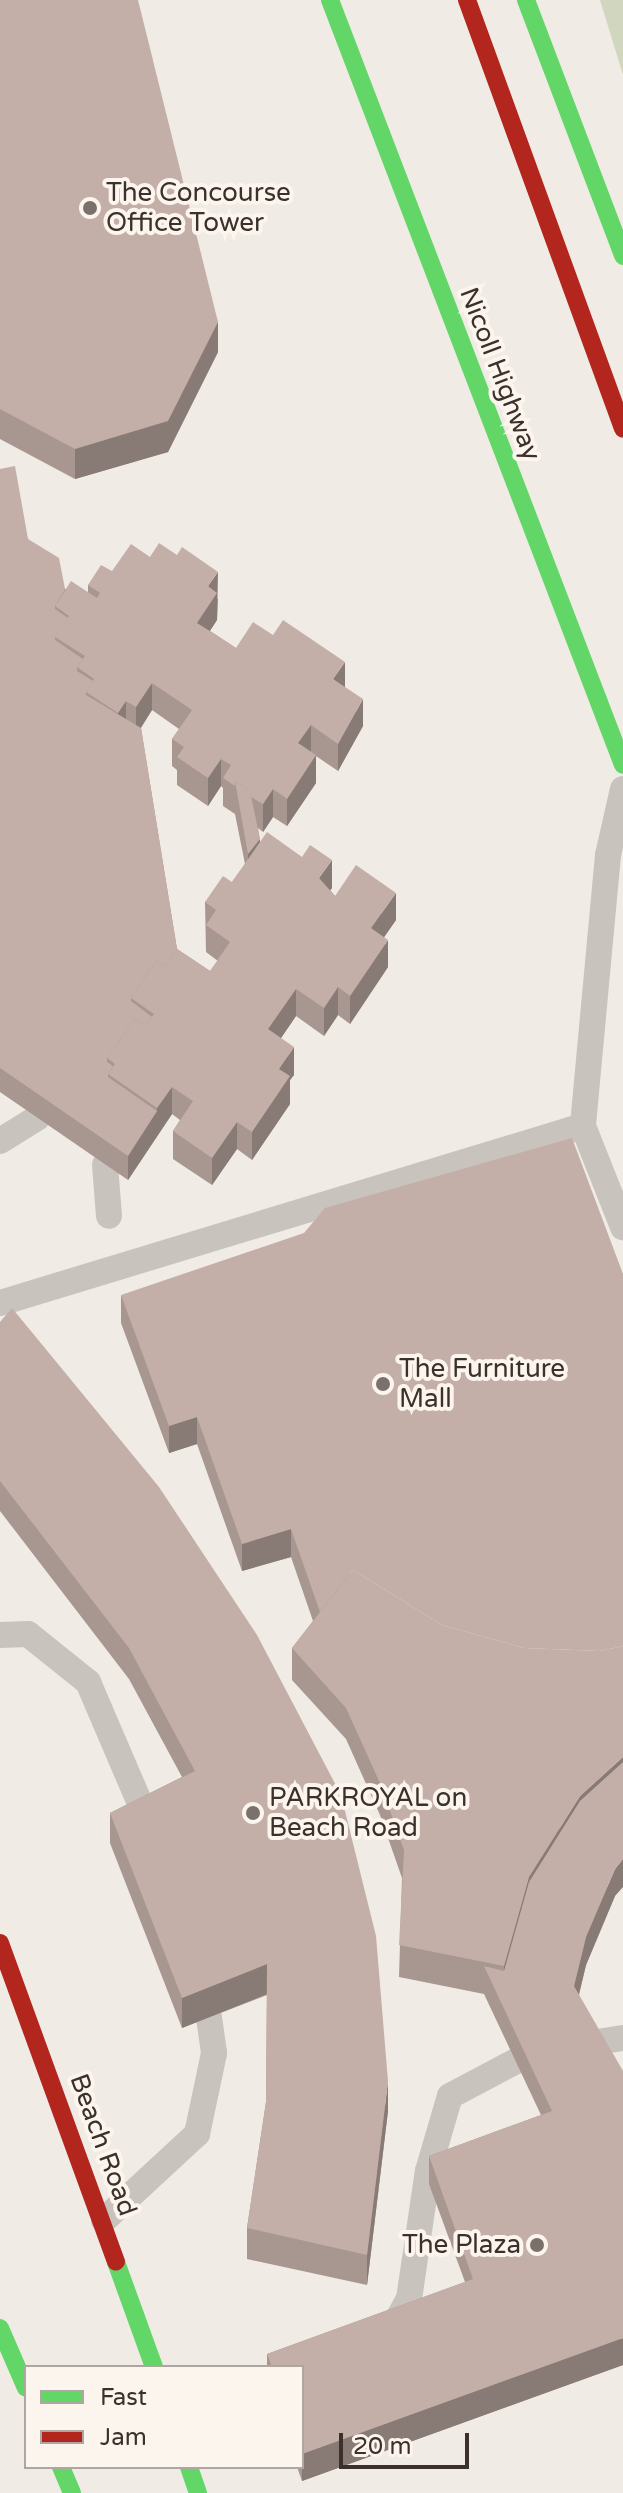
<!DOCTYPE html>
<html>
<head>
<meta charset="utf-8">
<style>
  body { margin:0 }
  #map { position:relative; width:623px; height:2493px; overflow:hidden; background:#f0ebe5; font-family:"Varela Round",sans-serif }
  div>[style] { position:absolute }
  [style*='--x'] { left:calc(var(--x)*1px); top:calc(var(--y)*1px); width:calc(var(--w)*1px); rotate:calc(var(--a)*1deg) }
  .green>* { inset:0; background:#d1d6bf }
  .lane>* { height:26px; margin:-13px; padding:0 13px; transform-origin:13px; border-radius:13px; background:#c9c3be }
  .fast>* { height:18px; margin:-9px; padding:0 9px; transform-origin:9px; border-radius:9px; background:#63d668 }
  .jam>* { height:18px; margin:-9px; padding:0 9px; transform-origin:9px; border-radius:9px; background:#b3261e }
  .wall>* { inset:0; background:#a89690 }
  .shaded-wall>* { inset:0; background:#887a75 }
  .building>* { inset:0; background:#c3afa7 }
  .dots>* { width:22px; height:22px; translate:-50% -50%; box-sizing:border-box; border:4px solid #fbf5ee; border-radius:50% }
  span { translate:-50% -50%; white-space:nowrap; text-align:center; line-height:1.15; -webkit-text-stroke:8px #fbf5ee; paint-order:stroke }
  .poi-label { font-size:26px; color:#3b302b }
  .left { translate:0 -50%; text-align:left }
  .right { translate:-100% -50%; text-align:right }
  .street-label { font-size:26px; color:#3b302b }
  .legend { position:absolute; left:24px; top:2365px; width:280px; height:104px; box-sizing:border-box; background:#fbf5ee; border:2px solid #aea6a0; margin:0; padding:10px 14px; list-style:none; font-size:24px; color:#3b302b }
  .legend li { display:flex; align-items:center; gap:16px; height:40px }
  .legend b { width:40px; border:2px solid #aea6a0 }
  .scale { position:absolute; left:339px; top:2433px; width:130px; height:36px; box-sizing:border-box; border:4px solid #3b302b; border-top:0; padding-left:10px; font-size:24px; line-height:28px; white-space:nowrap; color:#3b302b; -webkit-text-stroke:6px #fbf5ee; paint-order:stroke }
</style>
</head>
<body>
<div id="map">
  <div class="green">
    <div style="clip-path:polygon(600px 0,623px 0,623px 75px)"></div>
  </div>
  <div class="lane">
    <div style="--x:623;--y:789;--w:68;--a:102.8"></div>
    <div style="--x:608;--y:855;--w:272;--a:95.3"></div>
    <div style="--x:583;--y:1126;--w:109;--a:68.4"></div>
    <div style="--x:0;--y:1141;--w:44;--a:-31.9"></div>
    <div style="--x:105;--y:1165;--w:51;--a:85.5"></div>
    <div style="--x:0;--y:1303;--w:609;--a:-16.89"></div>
    <div style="--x:0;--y:1635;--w:28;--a:-2"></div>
    <div style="--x:28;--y:1634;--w:77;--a:38.7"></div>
    <div style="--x:88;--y:1682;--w:155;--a:66.8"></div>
    <div style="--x:591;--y:2043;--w:32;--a:-9"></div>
    <div style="--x:104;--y:2220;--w:127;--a:-42.8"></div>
    <div style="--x:197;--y:2134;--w:83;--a:-78.1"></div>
    <div style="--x:214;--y:2053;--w:36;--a:-98"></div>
    <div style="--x:384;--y:2329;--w:14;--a:-30"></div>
    <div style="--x:396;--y:2322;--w:26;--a:-61"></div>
    <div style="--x:409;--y:2299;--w:129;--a:-81.6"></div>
    <div style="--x:428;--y:2171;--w:78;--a:-73.7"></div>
    <div style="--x:450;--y:2096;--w:75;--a:-27.9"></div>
  </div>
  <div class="fast">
    <div style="--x:330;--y:0;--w:819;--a:69.04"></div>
    <div style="--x:526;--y:0;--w:274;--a:69.2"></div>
    <div style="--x:116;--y:2262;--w:112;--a:70.1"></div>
    <div style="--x:0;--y:2328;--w:65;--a:66.6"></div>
    <div style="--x:61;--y:2467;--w:28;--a:67"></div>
    <div style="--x:189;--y:2467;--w:28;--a:71"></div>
  </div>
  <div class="jam">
    <div style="--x:467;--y:0;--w:456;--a:70"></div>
    <div style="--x:0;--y:1943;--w:339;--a:70"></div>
  </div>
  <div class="wall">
    <div style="clip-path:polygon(0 0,218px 352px,168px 452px,75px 479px,0 439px)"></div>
    <div style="clip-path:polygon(evenodd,0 469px,28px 539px,65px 589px,88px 592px,88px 585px,112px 571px,218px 599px,217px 620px,210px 631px,236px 648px,345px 687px,363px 726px,338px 771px,316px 756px,316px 783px,287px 826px,273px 817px,263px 832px,258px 828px,260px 843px,332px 888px,330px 890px,335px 896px,396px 920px,384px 937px,388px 967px,350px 1024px,338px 1015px,324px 1036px,296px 1016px,281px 1038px,294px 1075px,290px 1080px,290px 1104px,252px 1160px,237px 1149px,212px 1185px,173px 1159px,173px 1131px,180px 1120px,172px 1114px,128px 1180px,0 1092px,0 469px,152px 710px,179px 729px,172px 739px,172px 766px,177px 770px,177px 785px,208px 806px,221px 786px,223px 788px,223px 806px,235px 814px,245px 864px,232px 882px,205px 902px,206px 952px,218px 961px,210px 971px,177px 949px,141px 728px,152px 710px)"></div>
    <div style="clip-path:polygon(121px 1295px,615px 1896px,586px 1965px,579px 1995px,623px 2365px,302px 2481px,297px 2467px,302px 2467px,302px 2367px,267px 2367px,267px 2354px,465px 2282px,429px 2184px,429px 2156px,541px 2115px,484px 1994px,399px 1977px,402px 1878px,380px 1815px,346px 1739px,292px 1680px,292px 1648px,313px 1621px,291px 1557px,242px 1571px,197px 1444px,169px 1453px,121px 1323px)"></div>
    <div style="clip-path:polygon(0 1322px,388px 2111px,367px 2285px,247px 2259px,247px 2228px,266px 2102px,267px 1995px,182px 2028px,110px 1843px,110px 1813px,182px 1777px,129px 1679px,0 1511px)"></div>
  </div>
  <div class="shaded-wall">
    <div style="clip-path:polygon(218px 322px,218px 352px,168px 452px,75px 479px,75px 449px)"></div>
    <div style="clip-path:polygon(218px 572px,217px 620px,197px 650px,197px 623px,208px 586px)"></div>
    <div style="clip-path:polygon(345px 662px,345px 690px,333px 679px)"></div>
    <div style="clip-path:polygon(152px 683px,152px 710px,136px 735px,136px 707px)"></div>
    <div style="clip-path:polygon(363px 699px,363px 726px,338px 771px,338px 744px)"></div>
    <div style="clip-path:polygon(126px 701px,126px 728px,118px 740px,118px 713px)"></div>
    <div style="clip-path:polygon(311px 725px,311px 752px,298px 743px)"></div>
    <div style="clip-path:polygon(316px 755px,316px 783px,287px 826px,287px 799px)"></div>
    <div style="clip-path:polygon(221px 759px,221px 786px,208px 806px,208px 778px)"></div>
    <div style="clip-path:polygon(273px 789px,273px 817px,263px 832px,263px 804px)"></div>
    <div style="clip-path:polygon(260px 839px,260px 871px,248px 886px,248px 854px)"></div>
    <div style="clip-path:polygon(332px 860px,332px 888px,319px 906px,319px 878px)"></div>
    <div style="clip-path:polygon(396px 893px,396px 920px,371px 956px,371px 928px)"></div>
    <div style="clip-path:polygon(388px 940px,388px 967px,350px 1024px,350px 996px)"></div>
    <div style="clip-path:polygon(338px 987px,338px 1015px,324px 1036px,324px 1008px)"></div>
    <div style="clip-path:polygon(296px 989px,296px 1016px,268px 1057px,268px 1029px)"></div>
    <div style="clip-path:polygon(294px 1047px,294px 1075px,290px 1080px,290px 1104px,252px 1160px,252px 1132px,279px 1069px)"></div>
    <div style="clip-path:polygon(172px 1087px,172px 1114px,128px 1180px,128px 1156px,157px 1111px,157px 1108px)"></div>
    <div style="clip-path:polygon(237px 1122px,237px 1149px,212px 1185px,212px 1158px)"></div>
    <div style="clip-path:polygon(197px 1417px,197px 1444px,169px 1453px,169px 1426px)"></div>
    <div style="clip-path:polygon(291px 1529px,291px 1557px,242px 1571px,242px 1544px)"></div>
    <div style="clip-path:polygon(623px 1757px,623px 1789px,504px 1998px,504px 1966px,529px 1877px,580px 1796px)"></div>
    <div style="clip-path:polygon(623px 1859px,623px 1887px,615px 1896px,586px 1965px,574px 2014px,574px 1986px,586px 1937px,615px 1869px)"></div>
    <div style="clip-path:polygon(267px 1964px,267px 1994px,182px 2028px,182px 1998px)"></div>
    <div style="clip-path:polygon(388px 2081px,388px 2111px,367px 2285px,367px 2255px)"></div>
    <div style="clip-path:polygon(623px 2338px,623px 2365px,302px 2481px,302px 2454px)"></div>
  </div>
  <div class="building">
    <div style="clip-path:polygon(0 0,138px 0,218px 322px,168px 421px,75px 449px,0 409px)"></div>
    <div style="clip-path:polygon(15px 466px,28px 539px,59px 558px,65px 589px,55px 606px,55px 609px,68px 618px,55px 637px,55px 640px,83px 659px,77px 667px,77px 671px,93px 681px,86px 692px,86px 695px,141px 728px,177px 949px,165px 967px,156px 961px,131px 998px,131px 1001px,152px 1017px,145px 1026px,135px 1019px,107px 1058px,107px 1062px,113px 1066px,108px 1074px,108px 1077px,157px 1111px,128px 1156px,0 1068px,0 469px)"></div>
    <div style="clip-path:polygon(159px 543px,177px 555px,182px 547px,218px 572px,208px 586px,217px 593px,197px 623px,213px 633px,236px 648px,253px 622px,273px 635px,283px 620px,345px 662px,333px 679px,363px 699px,338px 744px,311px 725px,298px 743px,316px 755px,287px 799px,273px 789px,263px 804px,251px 797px,250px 791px,235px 781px,235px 786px,223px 778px,231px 765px,221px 759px,208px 778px,177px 757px,184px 747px,172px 739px,192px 710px,152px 683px,136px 707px,126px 701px,118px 713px,86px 692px,94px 679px,77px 667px,85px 656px,55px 637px,69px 616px,55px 606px,71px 581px,97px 598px,100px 593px,88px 585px,101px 565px,112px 571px,131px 544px,150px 557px)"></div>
    <div style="clip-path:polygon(235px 781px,250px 791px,260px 839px,248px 854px)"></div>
    <div style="clip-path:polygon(267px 832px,302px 857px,310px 845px,332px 860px,319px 878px,335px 896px,356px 865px,396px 893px,371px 928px,388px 940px,350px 996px,338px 987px,324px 1008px,296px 989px,268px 1029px,294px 1047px,279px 1069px,290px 1076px,252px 1132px,237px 1122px,212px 1158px,173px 1131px,193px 1101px,172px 1087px,157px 1108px,108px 1074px,115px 1064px,107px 1058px,135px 1019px,145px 1026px,154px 1014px,131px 998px,156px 961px,165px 967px,177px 949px,210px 971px,230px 942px,206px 925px,216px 910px,205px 902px,223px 876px,232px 882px)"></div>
    <div style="clip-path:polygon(572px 1138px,623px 1274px,623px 1646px,600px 1651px,524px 1648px,442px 1625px,353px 1570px,320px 1612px,291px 1529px,242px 1544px,197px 1417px,169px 1426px,121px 1295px,304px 1233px,325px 1208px)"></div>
    <div style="clip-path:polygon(12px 1308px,159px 1487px,257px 1635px,341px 1795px,376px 1936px,388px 2081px,367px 2255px,247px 2228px,266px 2102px,267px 1964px,182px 1998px,110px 1813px,195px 1771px,129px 1648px,0 1481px,0 1322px)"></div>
    <div style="clip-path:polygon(353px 1570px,442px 1625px,524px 1648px,600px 1651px,623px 1646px,623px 1757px,580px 1796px,529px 1877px,504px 1966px,399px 1945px,404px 1850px,380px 1783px,346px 1708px,292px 1648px)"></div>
    <div style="clip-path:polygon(623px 1762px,623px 1859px,615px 1869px,586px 1937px,574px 1986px,623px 2071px,623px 2338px,302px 2454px,302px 2367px,272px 2367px,267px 2354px,473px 2279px,429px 2156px,552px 2111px,484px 1966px,504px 1971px,529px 1882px,580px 1801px)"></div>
  </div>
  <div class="dots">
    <div style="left:90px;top:208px;background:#7a716c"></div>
    <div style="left:383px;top:1384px;background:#7a716c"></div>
    <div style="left:253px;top:1813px;background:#7a716c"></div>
    <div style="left:537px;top:2245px;background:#7a716c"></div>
  </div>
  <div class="poi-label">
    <span class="left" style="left:106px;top:208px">The Concourse<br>Office Tower</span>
    <span class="left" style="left:399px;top:1384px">The Furniture<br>Mall</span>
    <span class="left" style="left:269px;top:1813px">PARKROYAL on<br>Beach Road</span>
    <span class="right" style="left:521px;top:2245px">The Plaza</span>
  </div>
  <div class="street-label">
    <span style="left:500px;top:374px;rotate:69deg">Nicoll Highway</span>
    <span style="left:103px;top:2145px;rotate:70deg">Beach Road</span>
  </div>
  <ul class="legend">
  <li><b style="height:10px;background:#63d668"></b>Fast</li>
  <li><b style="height:10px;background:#b3261e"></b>Jam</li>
  </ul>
  <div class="scale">20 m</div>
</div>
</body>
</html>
